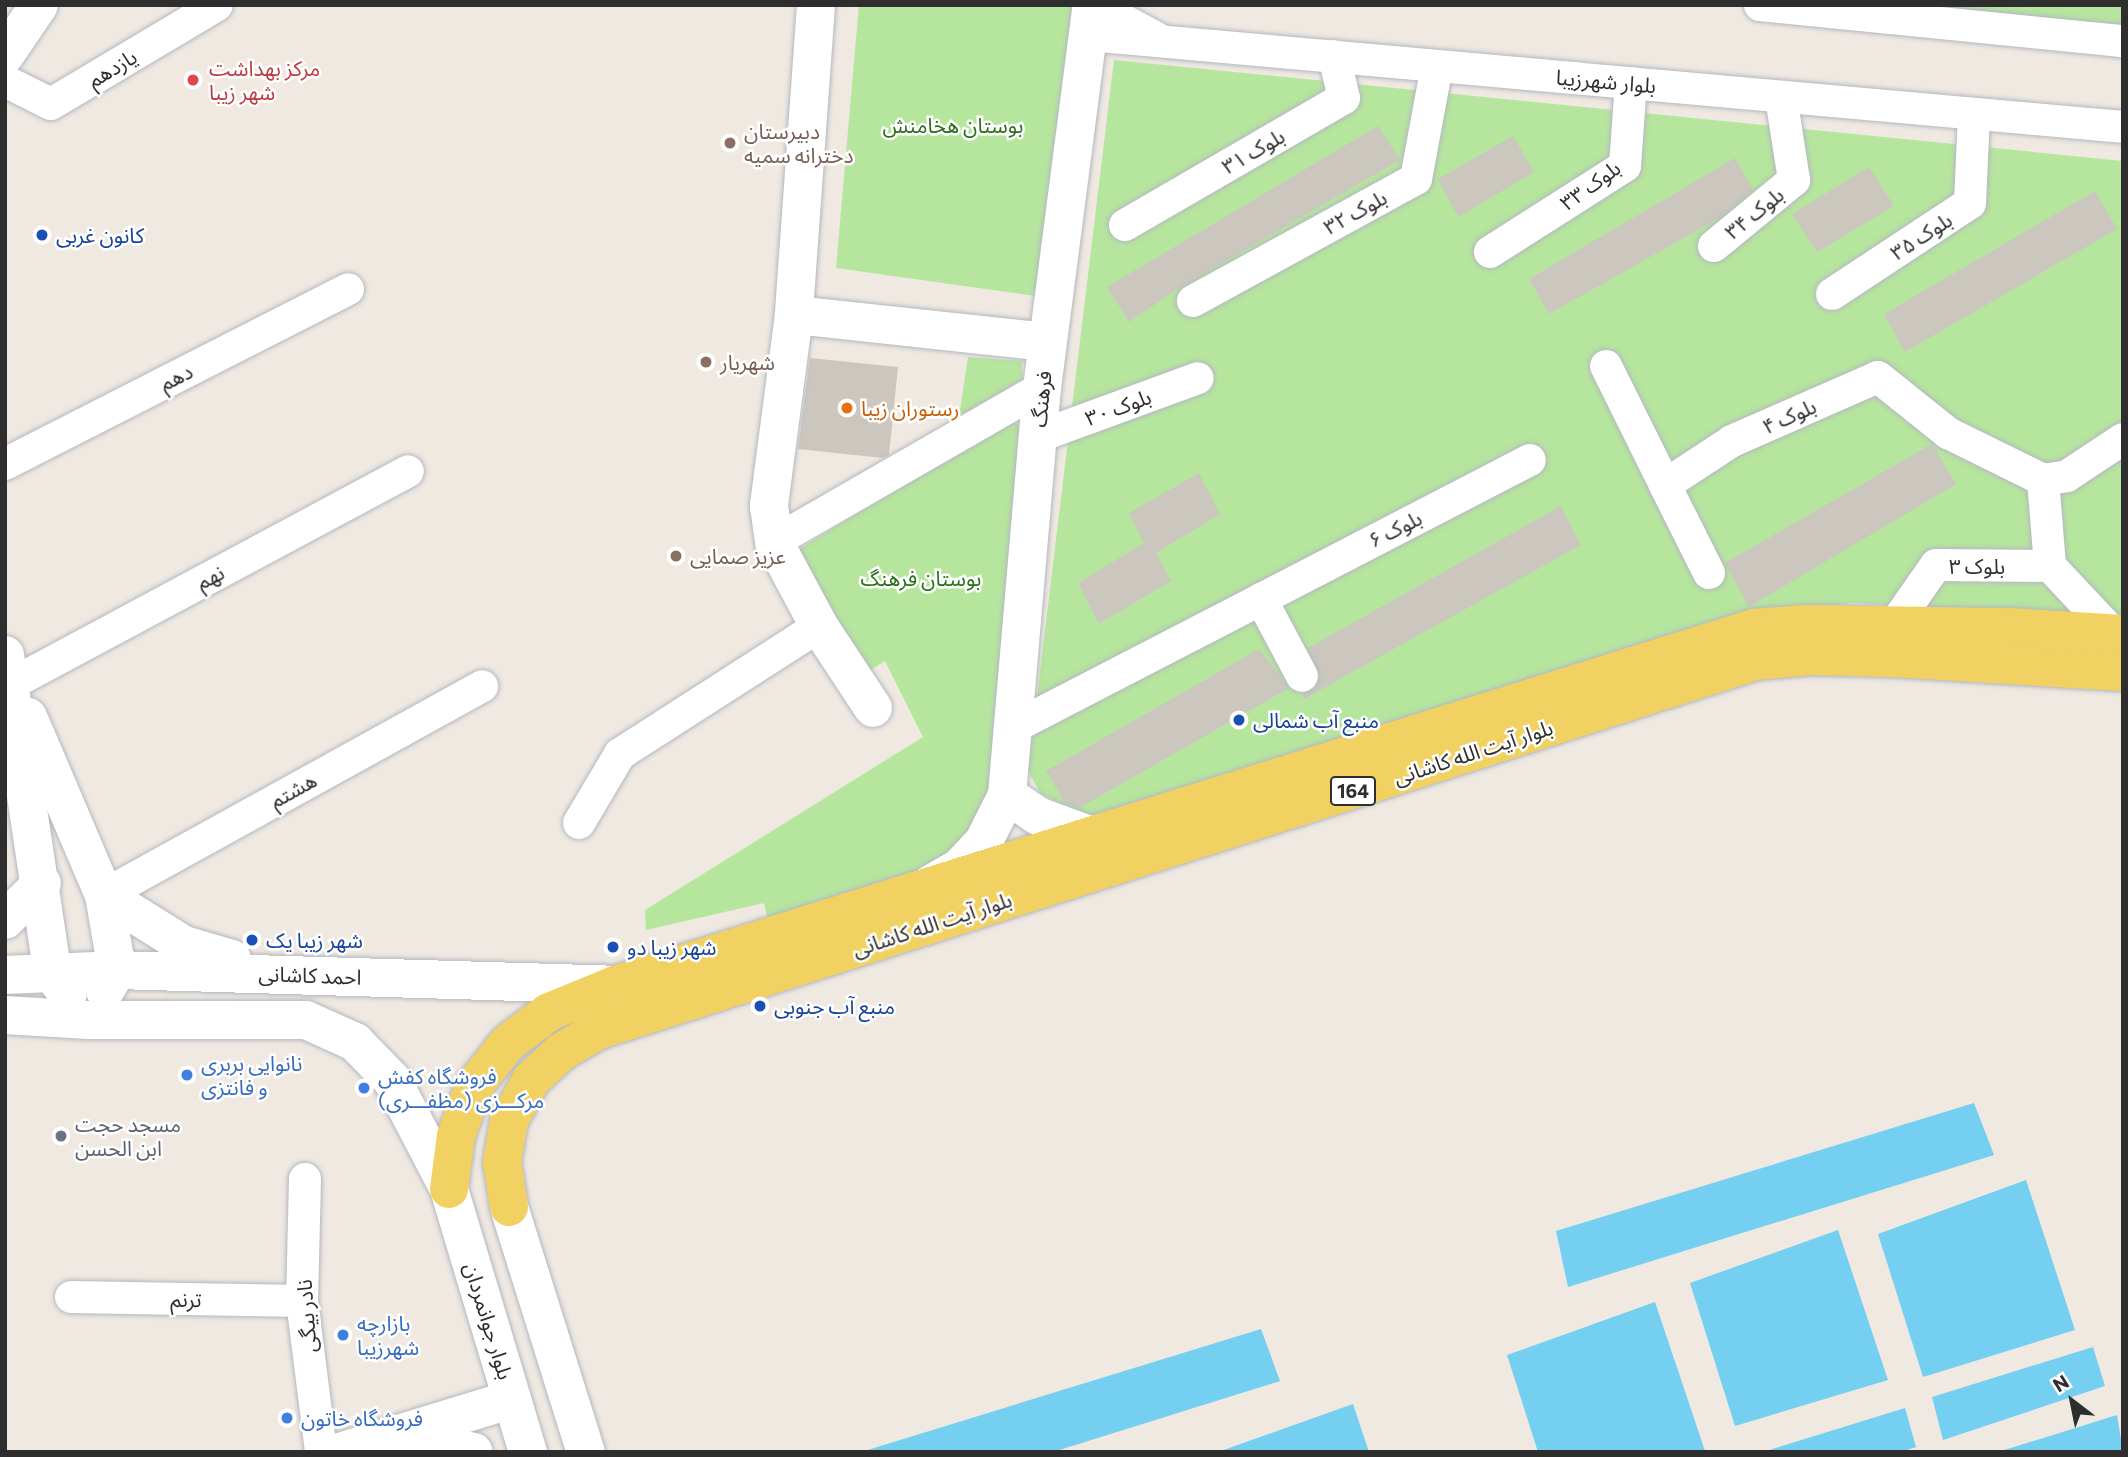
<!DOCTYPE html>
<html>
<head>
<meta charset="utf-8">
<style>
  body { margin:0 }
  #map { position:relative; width:2128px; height:1457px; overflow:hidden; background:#efe9e1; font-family:Commissioner,"Noto Sans Arabic",sans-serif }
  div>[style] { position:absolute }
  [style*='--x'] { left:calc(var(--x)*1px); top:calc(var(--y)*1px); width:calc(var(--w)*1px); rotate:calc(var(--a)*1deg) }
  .green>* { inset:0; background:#b6e59e }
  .water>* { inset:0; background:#75cff0 }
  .building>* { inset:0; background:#cbc7bf }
  .roads { filter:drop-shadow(0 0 2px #b4b7c1) drop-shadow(0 0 2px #b4b7c1) }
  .street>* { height:32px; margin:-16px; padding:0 16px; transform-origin:16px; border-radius:16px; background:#fff }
  .secondary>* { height:38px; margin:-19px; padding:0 19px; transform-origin:19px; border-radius:19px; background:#fff }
  .primary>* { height:38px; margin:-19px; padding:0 19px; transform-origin:19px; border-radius:19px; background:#f2d163 }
  .dots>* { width:19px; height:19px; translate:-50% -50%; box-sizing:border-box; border:4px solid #fff; border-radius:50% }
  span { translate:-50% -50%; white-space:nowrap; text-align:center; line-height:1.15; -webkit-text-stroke:5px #fff; paint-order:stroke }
  .shield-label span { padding:2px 5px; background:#fff; border:2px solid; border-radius:5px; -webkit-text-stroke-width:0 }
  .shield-label { font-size:19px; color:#2e2e2e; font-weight:700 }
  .street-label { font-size:21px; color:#2e2e2e }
  .health-label { font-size:21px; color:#be3a42 }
  .left { translate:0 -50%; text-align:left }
  .park-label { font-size:21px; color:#2c6e1b }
  .education-label { font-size:21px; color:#785e54 }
  .transit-label { font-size:21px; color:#164399 }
  .food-label { font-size:21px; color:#c56008 }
  .shop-label { font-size:21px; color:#366cbe }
  .worship-label { font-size:21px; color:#5b616d }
  .frame { position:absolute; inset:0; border:7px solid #2e2e2e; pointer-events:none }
  .north { position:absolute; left:2037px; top:1366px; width:70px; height:70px; -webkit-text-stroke:5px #fff; paint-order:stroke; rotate:328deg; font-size:19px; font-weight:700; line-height:28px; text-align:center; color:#2e2e2e }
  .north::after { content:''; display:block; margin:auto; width:24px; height:32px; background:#2e2e2e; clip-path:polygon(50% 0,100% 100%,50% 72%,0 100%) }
</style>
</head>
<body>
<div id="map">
  <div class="green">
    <div style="clip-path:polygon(859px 5px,1072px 5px,1036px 296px,836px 268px)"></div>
    <div style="clip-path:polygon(1782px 5px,2123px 5px,2123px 37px)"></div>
    <div style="clip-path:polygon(1114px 60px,2123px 161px,2123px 617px,1854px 603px,1736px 615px,1092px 820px,1040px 793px,1028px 771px)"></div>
    <div style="clip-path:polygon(968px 357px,1022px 361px,1022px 380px,959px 417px)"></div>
    <div style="clip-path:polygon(1010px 420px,1024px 428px,989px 800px,969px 832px,942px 863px,769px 924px,764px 903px,646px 930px,645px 910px,923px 737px,885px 661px,867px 672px,796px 551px)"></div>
  </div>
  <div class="water">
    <div style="clip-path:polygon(1974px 1103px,1994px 1155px,1568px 1287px,1556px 1231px)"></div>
    <div style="clip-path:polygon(2026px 1180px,2075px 1330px,1923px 1377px,1878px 1234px)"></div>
    <div style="clip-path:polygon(1838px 1230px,1888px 1380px,1735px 1426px,1690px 1283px)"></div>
    <div style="clip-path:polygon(1655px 1302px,1705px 1451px,1538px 1452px,1507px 1355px)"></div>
    <div style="clip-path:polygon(1261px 1329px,1280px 1381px,1053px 1452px,861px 1452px)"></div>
    <div style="clip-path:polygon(2093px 1347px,2105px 1386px,1943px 1440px,1932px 1397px)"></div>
    <div style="clip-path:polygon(1353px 1404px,1369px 1452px,1218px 1452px)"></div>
    <div style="clip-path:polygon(1905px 1408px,1916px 1447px,1901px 1452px,1763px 1452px)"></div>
    <div style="clip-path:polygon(2117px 1415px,2123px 1452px,1998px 1452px)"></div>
  </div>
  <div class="building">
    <div style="clip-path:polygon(1378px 126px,1400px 160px,1184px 285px,1129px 322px,1107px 287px)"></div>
    <div style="clip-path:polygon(1513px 136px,1534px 172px,1458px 217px,1438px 179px)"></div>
    <div style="clip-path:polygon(1735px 158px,1753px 190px,1721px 217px,1549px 314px,1529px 279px)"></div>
    <div style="clip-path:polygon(1869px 167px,1894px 206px,1817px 252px,1792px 214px)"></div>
    <div style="clip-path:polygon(2095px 191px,2117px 229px,1905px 352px,1884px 314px)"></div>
    <div style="clip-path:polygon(810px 358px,898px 367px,889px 455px,883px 458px,798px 449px)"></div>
    <div style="clip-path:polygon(1932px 444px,1956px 484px,1749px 607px,1725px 563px)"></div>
    <div style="clip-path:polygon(1199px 473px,1220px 514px,1156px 553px,1171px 581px,1099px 624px,1078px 583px,1144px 543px,1129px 513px)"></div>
    <div style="clip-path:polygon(1561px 506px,1581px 545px,1304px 699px,1302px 694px,1311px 692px,1320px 677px,1308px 648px)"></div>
    <div style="clip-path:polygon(1259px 649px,1289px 688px,1079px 808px,1065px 803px,1046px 771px)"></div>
  </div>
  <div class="roads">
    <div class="street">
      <div style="--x:1115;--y:5;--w:15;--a:67"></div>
      <div style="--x:1121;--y:19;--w:40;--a:28"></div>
      <div style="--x:1760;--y:5;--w:365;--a:5.7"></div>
      <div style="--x:1089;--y:35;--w:1038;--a:5.08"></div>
      <div style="--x:5;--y:81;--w:51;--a:26.6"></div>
      <div style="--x:51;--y:104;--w:193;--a:-30.8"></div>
      <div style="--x:1125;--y:225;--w:253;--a:-30.1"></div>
      <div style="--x:1344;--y:98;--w:43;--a:-103.4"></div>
      <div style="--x:1714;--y:246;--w:104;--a:-39.5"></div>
      <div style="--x:1794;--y:180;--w:84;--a:-98.9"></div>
      <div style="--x:1490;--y:252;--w:160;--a:-32.5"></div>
      <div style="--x:1625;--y:166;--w:83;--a:-85.9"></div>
      <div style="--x:1832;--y:294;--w:165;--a:-33.4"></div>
      <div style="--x:1970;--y:203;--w:89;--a:-87.4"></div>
      <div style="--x:1193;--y:301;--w:254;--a:-28.7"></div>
      <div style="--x:1416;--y:179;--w:115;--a:-79.5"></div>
      <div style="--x:1606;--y:366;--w:133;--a:63.6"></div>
      <div style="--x:1037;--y:437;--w:171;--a:-20.1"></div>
      <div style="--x:5;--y:464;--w:385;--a:-27"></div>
      <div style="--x:2043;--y:480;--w:86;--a:85.3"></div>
      <div style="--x:774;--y:542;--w:309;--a:-29.9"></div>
      <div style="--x:1709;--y:573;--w:98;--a:-116.6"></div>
      <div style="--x:1665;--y:485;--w:80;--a:-33.3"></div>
      <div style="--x:1732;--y:441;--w:159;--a:-23.7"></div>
      <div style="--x:1878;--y:377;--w:90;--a:38.7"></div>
      <div style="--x:1948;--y:433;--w:106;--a:26.3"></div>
      <div style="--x:2043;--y:480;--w:24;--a:-9"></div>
      <div style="--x:2067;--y:476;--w:67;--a:-33.5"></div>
      <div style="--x:1261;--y:599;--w:87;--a:62"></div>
      <div style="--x:1894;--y:625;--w:73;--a:-55"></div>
      <div style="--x:1936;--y:565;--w:114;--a:0.5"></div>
      <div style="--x:2050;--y:566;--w:92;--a:46.8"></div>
      <div style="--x:13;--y:683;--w:448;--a:-28.2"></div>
      <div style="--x:1012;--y:728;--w:583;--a:-27.36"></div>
      <div style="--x:579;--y:823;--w:80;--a:-59.3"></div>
      <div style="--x:620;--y:754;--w:237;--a:-32.7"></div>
      <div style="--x:104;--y:895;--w:432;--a:-28.9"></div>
      <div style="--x:305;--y:1179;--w:122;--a:91.4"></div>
      <div style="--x:302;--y:1301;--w:152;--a:82.8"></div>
      <div style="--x:71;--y:1297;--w:231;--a:1"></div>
    </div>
    <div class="secondary">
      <div style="--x:816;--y:5;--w:311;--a:94.1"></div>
      <div style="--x:794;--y:315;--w:193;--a:97.5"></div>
      <div style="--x:769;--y:506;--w:36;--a:82"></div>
      <div style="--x:774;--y:542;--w:95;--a:61.8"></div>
      <div style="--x:819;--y:626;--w:98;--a:56.6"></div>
      <div style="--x:5;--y:55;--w:60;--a:-55.8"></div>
      <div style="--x:794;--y:315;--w:254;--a:6.1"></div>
      <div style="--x:5;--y:655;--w:324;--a:81.5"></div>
      <div style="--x:53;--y:975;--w:24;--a:52"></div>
      <div style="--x:28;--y:717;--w:194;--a:66.9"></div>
      <div style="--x:104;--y:895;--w:76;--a:80.2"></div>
      <div style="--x:117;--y:970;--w:24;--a:120"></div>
      <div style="--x:1007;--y:795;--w:37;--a:34"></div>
      <div style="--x:1038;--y:816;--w:58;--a:20.3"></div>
      <div style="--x:931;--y:884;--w:34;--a:-30"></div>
      <div style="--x:960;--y:867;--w:35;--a:-47"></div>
      <div style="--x:984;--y:841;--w:51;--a:-63.4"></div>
      <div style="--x:1007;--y:795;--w:409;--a:-85.1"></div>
      <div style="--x:1042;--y:388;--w:386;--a:-82.6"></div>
      <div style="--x:104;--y:895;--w:94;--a:32"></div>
      <div style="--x:184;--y:945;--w:50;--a:16.3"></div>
      <div style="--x:5;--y:920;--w:52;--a:-45"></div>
      <div style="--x:5;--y:975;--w:112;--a:-2.6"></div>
      <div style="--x:117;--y:970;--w:498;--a:1.7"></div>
      <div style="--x:5;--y:1015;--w:83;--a:3.4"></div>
      <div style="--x:88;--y:1020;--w:218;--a:0"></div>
      <div style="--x:306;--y:1020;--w:54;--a:24.2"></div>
      <div style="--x:355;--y:1042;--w:53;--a:45.8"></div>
      <div style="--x:392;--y:1080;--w:123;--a:62.4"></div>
      <div style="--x:449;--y:1189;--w:275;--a:73.3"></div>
      <div style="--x:509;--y:1207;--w:257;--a:72.6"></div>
      <div style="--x:399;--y:1437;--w:76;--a:11.3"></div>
      <div style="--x:340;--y:1452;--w:180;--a:-17.1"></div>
    </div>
    <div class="primary">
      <div style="--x:449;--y:1189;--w:53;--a:-82.5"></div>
      <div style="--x:456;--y:1136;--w:53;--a:-70.2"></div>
      <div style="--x:474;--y:1086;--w:55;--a:-51.7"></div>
      <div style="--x:508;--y:1043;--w:51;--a:-37.1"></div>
      <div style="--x:549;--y:1012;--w:71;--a:-22.2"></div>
      <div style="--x:615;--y:985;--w:1194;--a:-17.4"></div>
      <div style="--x:1754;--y:628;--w:53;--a:-4.3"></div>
      <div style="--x:1807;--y:624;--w:202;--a:0.9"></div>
      <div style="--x:2009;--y:627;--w:114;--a:3.5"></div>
      <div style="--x:509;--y:1207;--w:46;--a:-98.8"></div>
      <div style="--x:502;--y:1162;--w:42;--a:-80.3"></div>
      <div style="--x:509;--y:1121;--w:47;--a:-61.8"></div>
      <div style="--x:531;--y:1080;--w:41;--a:-43"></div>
      <div style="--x:561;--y:1052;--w:44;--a:-30.1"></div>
      <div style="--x:599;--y:1030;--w:1214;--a:-17.69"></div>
      <div style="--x:1756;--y:661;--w:55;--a:-5.2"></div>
      <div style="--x:1811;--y:656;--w:82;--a:1.4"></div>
      <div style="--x:1893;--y:658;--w:230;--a:3.5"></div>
    </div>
  </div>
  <div class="dots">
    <div style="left:193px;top:80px;background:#e0444e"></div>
    <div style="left:730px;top:143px;background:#8d6e63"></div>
    <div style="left:42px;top:235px;background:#1a4fb4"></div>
    <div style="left:706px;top:362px;background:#8d6e63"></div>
    <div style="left:847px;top:408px;background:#e8710a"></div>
    <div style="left:676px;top:556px;background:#8d6e63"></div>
    <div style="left:1239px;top:720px;background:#1a4fb4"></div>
    <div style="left:252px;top:940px;background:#1a4fb4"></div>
    <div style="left:613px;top:947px;background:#1a4fb4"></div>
    <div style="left:760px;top:1006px;background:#1a4fb4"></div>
    <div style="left:187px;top:1075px;background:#3f7fe0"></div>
    <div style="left:364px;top:1088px;background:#3f7fe0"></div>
    <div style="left:61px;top:1136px;background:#6b7280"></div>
    <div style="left:343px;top:1335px;background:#3f7fe0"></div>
    <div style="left:287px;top:1418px;background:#3f7fe0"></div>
  </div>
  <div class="shield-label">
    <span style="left:1353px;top:791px">164</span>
  </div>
  <div class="street-label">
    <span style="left:112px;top:68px;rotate:-31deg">یازدهم</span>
    <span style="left:1606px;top:81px;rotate:5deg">بلوار شهرزیبا</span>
    <span style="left:1253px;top:151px;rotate:-30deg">بلوک ۳۱</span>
    <span style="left:1590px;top:185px;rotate:-36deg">بلوک ۳۳</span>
    <span style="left:1355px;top:212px;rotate:-29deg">بلوک ۳۲</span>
    <span style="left:1754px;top:213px;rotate:-39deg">بلوک ۳۴</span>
    <span style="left:1921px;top:236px;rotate:-33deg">بلوک ۳۵</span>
    <span style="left:176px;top:377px;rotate:-27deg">دهم</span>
    <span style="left:1041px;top:399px;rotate:-84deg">فرهنگ</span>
    <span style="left:1118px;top:407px;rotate:-20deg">بلوک ۳۰</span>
    <span style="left:1789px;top:416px;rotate:-24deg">بلوک ۴</span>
    <span style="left:1395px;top:529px;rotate:-27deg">بلوک ۶</span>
    <span style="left:1977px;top:566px">بلوک ۳</span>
    <span style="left:210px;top:577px;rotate:-28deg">نهم</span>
    <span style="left:1473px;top:752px;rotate:-18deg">بلوار آیت الله کاشانی</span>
    <span style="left:293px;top:790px;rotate:-29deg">هشتم</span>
    <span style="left:932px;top:924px;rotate:-18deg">بلوار آیت الله کاشانی</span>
    <span style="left:310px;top:975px;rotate:2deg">احمد کاشانی</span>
    <span style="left:186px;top:1299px;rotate:1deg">ترنم</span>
    <span style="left:306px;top:1316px;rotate:-94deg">نادر بیگی</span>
    <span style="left:489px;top:1321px;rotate:73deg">بلوار جوانمردان</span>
  </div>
  <div class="health-label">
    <span class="left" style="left:209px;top:80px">مرکز بهداشت<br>شهر زیبا</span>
  </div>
  <div class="park-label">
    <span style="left:953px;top:125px">بوستان هخامنش</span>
    <span style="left:921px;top:578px">بوستان فرهنگ</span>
  </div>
  <div class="education-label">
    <span class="left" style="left:744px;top:143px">دبیرستان<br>دخترانه سمیه</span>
    <span class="left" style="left:720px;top:362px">شهریار</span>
    <span class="left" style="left:690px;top:556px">عزیز صمایی</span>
  </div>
  <div class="transit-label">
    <span class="left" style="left:56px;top:235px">کانون غربی</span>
    <span class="left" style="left:1253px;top:720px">منبع آب شمالی</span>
    <span class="left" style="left:266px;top:940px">شهر زیبا یک</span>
    <span class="left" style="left:627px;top:947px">شهر زیبا دو</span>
    <span class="left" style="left:774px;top:1006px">منبع آب جنوبی</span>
  </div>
  <div class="food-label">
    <span class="left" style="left:861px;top:408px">رستوران زیبا</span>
  </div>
  <div class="shop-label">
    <span class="left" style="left:201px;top:1075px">نانوایی بربری<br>و فانتزی</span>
    <span class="left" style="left:378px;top:1088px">فروشگاه کفش<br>مرکـــزی (مظفـــری)</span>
    <span class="left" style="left:357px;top:1335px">بازارچه<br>شهرزیبا</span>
    <span class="left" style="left:301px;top:1418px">فروشگاه خاتون</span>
  </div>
  <div class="worship-label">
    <span class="left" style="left:75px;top:1136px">مسجد حجت<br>ابن الحسن</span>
  </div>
  <div class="frame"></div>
  <div class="north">N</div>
</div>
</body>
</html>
